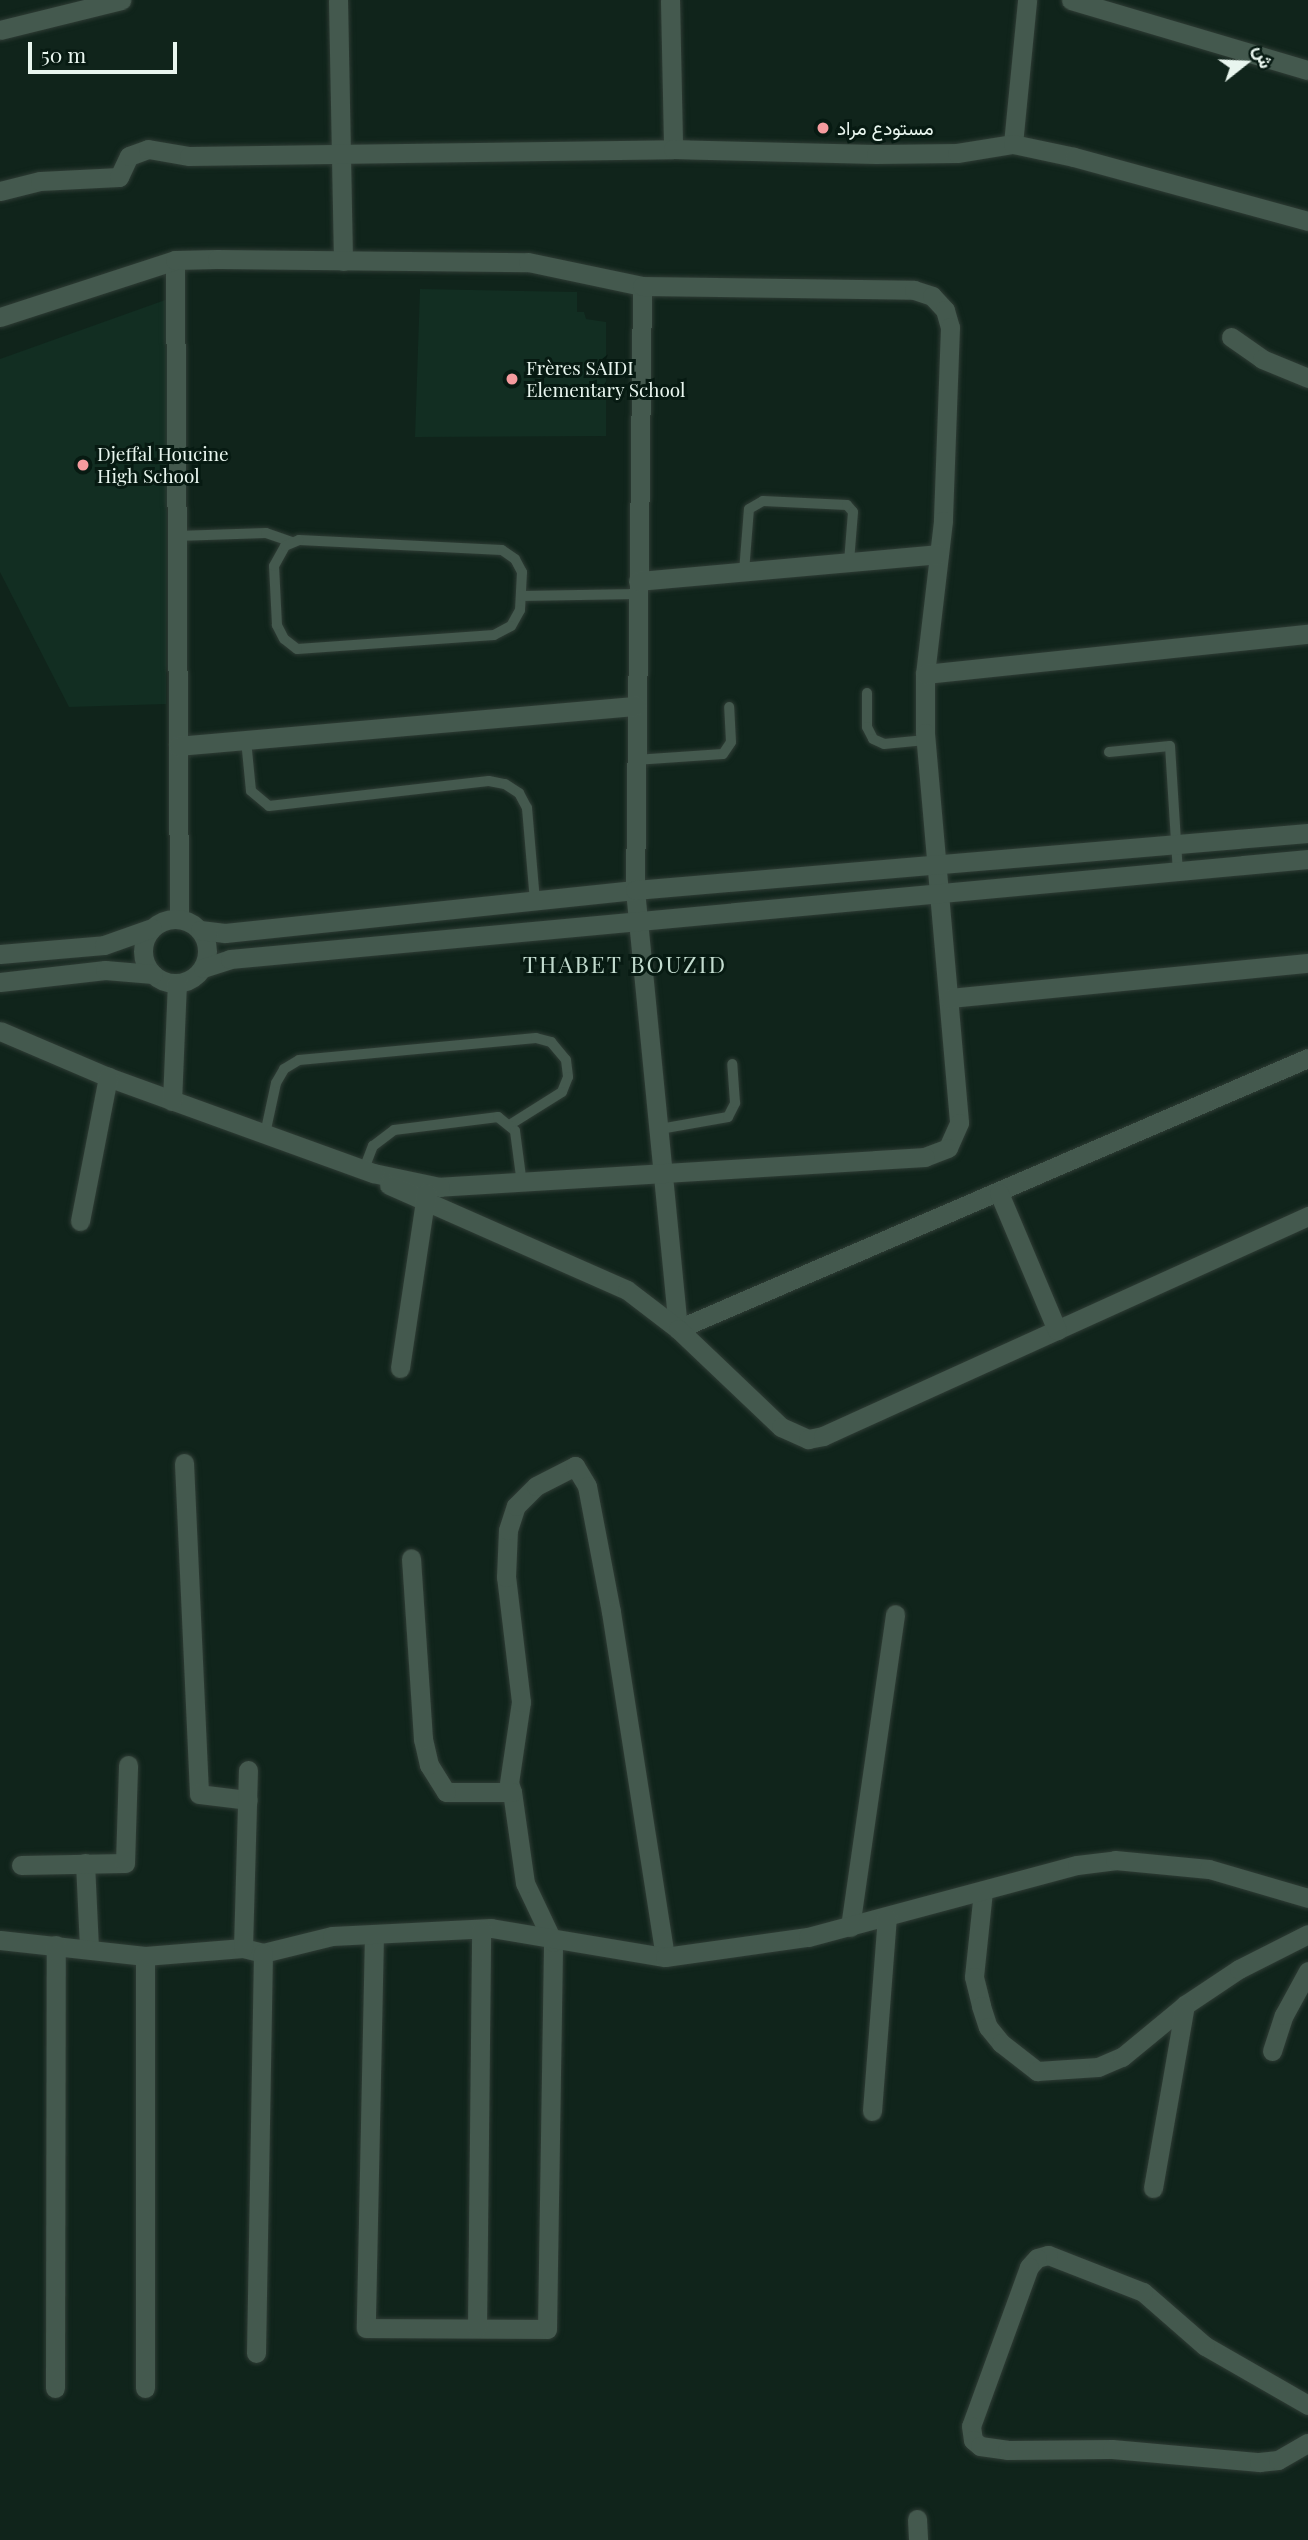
<!DOCTYPE html>
<html>
<head>
<meta charset="utf-8">
<style>
  body { margin:0 }
  #map { position:relative; width:1308px; height:2540px; overflow:hidden; background:#10241b; font-family:"Playfair Display",Vazirmatn,serif }
  div>[style] { position:absolute }
  [style*='--x'] { left:calc(var(--x)*1px); top:calc(var(--y)*1px); width:calc(var(--w)*1px); rotate:calc(var(--a)*1deg) }
  .built>* { inset:0; background:#122e22 }
  .roads { filter:drop-shadow(0 0 2px #2f3c35) drop-shadow(0 0 2px #2f3c35) }
  .service>* { height:10px; margin:-5px; padding:0 5px; transform-origin:5px; border-radius:5px; background:#44594e }
  .minor>* { height:19px; margin:-9.5px; padding:0 9.5px; transform-origin:9.5px; border-radius:9.5px; background:#44594e }
  .minor>.ring { margin:-9.5px; padding:0; box-sizing:content-box; background:none; border:19px solid #44594e; border-radius:50% }
  .dots>* { width:19px; height:19px; translate:-50% -50%; box-sizing:border-box; border:4px solid #071a12; border-radius:50% }
  span { translate:-50% -50%; white-space:nowrap; text-align:center; line-height:1.15; -webkit-text-stroke:6px #071a12; paint-order:stroke }
  .poi-label { font-size:19px; color:#e9f6ef }
  .left { translate:0 -50%; text-align:left }
  .quarter-label { font-size:23px; color:#c3dccf; letter-spacing:2px }
  .north { position:absolute; left:1210px; top:28px; width:70px; height:70px; -webkit-text-stroke:5px #071a12; paint-order:stroke; rotate:72deg; font-size:19px; font-weight:700; line-height:28px; text-align:center; color:#e9f6ef }
  .north::after { content:''; display:block; margin:auto; width:24px; height:32px; background:#e9f6ef; clip-path:polygon(50% 0,100% 100%,50% 72%,0 100%) }
  .scale { position:absolute; left:28px; top:42px; width:149px; height:32px; box-sizing:border-box; border:4px solid #e9f6ef; border-top:0; padding-left:9px; font-size:21px; line-height:24px; white-space:nowrap; color:#e9f6ef; -webkit-text-stroke:5px #071a12; paint-order:stroke }
</style>
</head>
<body>
<div id="map">
  <div class="built">
    <div style="clip-path:polygon(420px 289px,577px 292px,577px 312px,584px 312px,586px 319px,606px 322px,606px 436px,415px 437px)"></div>
    <div style="clip-path:polygon(168px 299px,166px 704px,69px 707px,0 572px,0 359px)"></div>
  </div>
  <div class="roads">
    <div class="service">
      <div style="--x:177;--y:536;--w:89;--a:-1.9"></div>
      <div style="--x:266;--y:533;--w:28;--a:19"></div>
      <div style="--x:299;--y:540;--w:203;--a:2.8"></div>
      <div style="--x:502;--y:550;--w:16;--a:35"></div>
      <div style="--x:515;--y:559;--w:15;--a:62"></div>
      <div style="--x:522;--y:572;--w:38;--a:93"></div>
      <div style="--x:520;--y:610;--w:18;--a:119"></div>
      <div style="--x:511;--y:626;--w:19;--a:152"></div>
      <div style="--x:494;--y:635;--w:197;--a:175.9"></div>
      <div style="--x:297;--y:649;--w:16;--a:-142"></div>
      <div style="--x:284;--y:639;--w:16;--a:-117"></div>
      <div style="--x:277;--y:625;--w:59;--a:-92.9"></div>
      <div style="--x:274;--y:566;--w:23;--a:-61"></div>
      <div style="--x:285;--y:546;--w:15;--a:-23"></div>
      <div style="--x:744;--y:572;--w:63;--a:-85.5"></div>
      <div style="--x:749;--y:509;--w:16;--a:-30"></div>
      <div style="--x:763;--y:501;--w:84;--a:2.7"></div>
      <div style="--x:847;--y:505;--w:9;--a:49"></div>
      <div style="--x:853;--y:512;--w:50;--a:94.6"></div>
      <div style="--x:521;--y:596;--w:117;--a:-1"></div>
      <div style="--x:867;--y:693;--w:34;--a:90"></div>
      <div style="--x:867;--y:727;--w:13;--a:63"></div>
      <div style="--x:873;--y:739;--w:12;--a:24"></div>
      <div style="--x:884;--y:744;--w:42;--a:-5.4"></div>
      <div style="--x:246;--y:740;--w:51;--a:84.4"></div>
      <div style="--x:251;--y:791;--w:23;--a:40"></div>
      <div style="--x:269;--y:806;--w:221;--a:-6.5"></div>
      <div style="--x:489;--y:781;--w:16;--a:11"></div>
      <div style="--x:505;--y:784;--w:17;--a:33"></div>
      <div style="--x:519;--y:793;--w:17;--a:62"></div>
      <div style="--x:527;--y:808;--w:93;--a:85.1"></div>
      <div style="--x:1109;--y:752;--w:61;--a:-5.6"></div>
      <div style="--x:1170;--y:746;--w:126;--a:86.4"></div>
      <div style="--x:635;--y:760;--w:88;--a:-3.9"></div>
      <div style="--x:723;--y:754;--w:14;--a:-56"></div>
      <div style="--x:731;--y:742;--w:35;--a:-93"></div>
      <div style="--x:660;--y:1129;--w:69;--a:-10"></div>
      <div style="--x:728;--y:1117;--w:16;--a:-63"></div>
      <div style="--x:735;--y:1103;--w:39;--a:-94"></div>
      <div style="--x:265;--y:1134;--w:52;--a:-77.8"></div>
      <div style="--x:276;--y:1083;--w:16;--a:-60"></div>
      <div style="--x:284;--y:1069;--w:17;--a:-31"></div>
      <div style="--x:299;--y:1060;--w:238;--a:-5.3"></div>
      <div style="--x:536;--y:1038;--w:16;--a:15"></div>
      <div style="--x:551;--y:1042;--w:23;--a:50"></div>
      <div style="--x:566;--y:1060;--w:17;--a:83"></div>
      <div style="--x:568;--y:1077;--w:16;--a:112"></div>
      <div style="--x:562;--y:1092;--w:60;--a:147.9"></div>
      <div style="--x:364;--y:1169;--w:25;--a:-69"></div>
      <div style="--x:373;--y:1146;--w:26;--a:-37"></div>
      <div style="--x:394;--y:1130;--w:105;--a:-7.1"></div>
      <div style="--x:498;--y:1117;--w:22;--a:39"></div>
      <div style="--x:515;--y:1131;--w:53;--a:82.5"></div>
    </div>
    <div class="minor">
      <div style="--x:338;--y:0;--w:261;--a:88.9"></div>
      <div style="--x:670;--y:0;--w:149;--a:88.8"></div>
      <div style="--x:1071;--y:0;--w:247;--a:16.5"></div>
      <div style="--x:0;--y:30;--w:125;--a:-13.9"></div>
      <div style="--x:1013;--y:144;--w:145;--a:-84.4"></div>
      <div style="--x:0;--y:191;--w:41;--a:-14"></div>
      <div style="--x:40;--y:181;--w:79;--a:-2.9"></div>
      <div style="--x:119;--y:177;--w:23;--a:-65"></div>
      <div style="--x:129;--y:156;--w:20;--a:-20"></div>
      <div style="--x:148;--y:149;--w:42;--a:9.7"></div>
      <div style="--x:189;--y:156;--w:484;--a:-0.8"></div>
      <div style="--x:673;--y:149;--w:203;--a:1.4"></div>
      <div style="--x:876;--y:154;--w:81;--a:-0.7"></div>
      <div style="--x:957;--y:153;--w:57;--a:-9.1"></div>
      <div style="--x:1013;--y:144;--w:62;--a:12"></div>
      <div style="--x:1074;--y:157;--w:243;--a:15.3"></div>
      <div style="--x:175;--y:260;--w:659;--a:89.65"></div>
      <div style="--x:642;--y:286;--w:604;--a:90.66"></div>
      <div style="--x:635;--y:890;--w:441;--a:84.4"></div>
      <div style="--x:678;--y:1329;--w:686;--a:-23.28"></div>
      <div style="--x:0;--y:317;--w:184;--a:-18"></div>
      <div style="--x:175;--y:260;--w:42;--a:-1.4"></div>
      <div style="--x:217;--y:259;--w:311;--a:0.6"></div>
      <div style="--x:528;--y:262;--w:116;--a:11.9"></div>
      <div style="--x:642;--y:286;--w:272;--a:0.8"></div>
      <div style="--x:914;--y:290;--w:19;--a:18"></div>
      <div style="--x:932;--y:296;--w:19;--a:47"></div>
      <div style="--x:945;--y:310;--w:18;--a:74"></div>
      <div style="--x:950;--y:327;--w:194;--a:92.1"></div>
      <div style="--x:943;--y:521;--w:154;--a:96.7"></div>
      <div style="--x:925;--y:674;--w:59;--a:90"></div>
      <div style="--x:925;--y:733;--w:391;--a:85"></div>
      <div style="--x:959;--y:1123;--w:27;--a:114"></div>
      <div style="--x:948;--y:1148;--w:25;--a:159"></div>
      <div style="--x:925;--y:1157;--w:486;--a:176.5"></div>
      <div style="--x:440;--y:1187;--w:68;--a:-168.2"></div>
      <div style="--x:373;--y:1173;--w:282;--a:-160.1"></div>
      <div style="--x:108;--y:1077;--w:117;--a:-156.9"></div>
      <div style="--x:1231;--y:337;--w:38;--a:35"></div>
      <div style="--x:1262;--y:359;--w:50;--a:22.4"></div>
      <div style="--x:638;--y:581;--w:302;--a:-5.1"></div>
      <div style="--x:925;--y:674;--w:385;--a:-6"></div>
      <div style="--x:178;--y:746;--w:460;--a:-5"></div>
      <div class="ring" style="left:143px;top:919px;width:45px;height:45px"></div>
      <div style="--x:200;--y:930;--w:25;--a:7"></div>
      <div style="--x:225;--y:933;--w:412;--a:-6"></div>
      <div style="--x:635;--y:890;--w:675;--a:-4.84"></div>
      <div style="--x:0;--y:954;--w:104;--a:-4.9"></div>
      <div style="--x:104;--y:945;--w:51;--a:-19.5"></div>
      <div style="--x:203;--y:968;--w:28;--a:-18"></div>
      <div style="--x:230;--y:959;--w:1083;--a:-5.3"></div>
      <div style="--x:0;--y:982;--w:106;--a:-6.5"></div>
      <div style="--x:105;--y:970;--w:48;--a:4.8"></div>
      <div style="--x:949;--y:998;--w:361;--a:-5.6"></div>
      <div style="--x:172;--y:1101;--w:118;--a:-87.6"></div>
      <div style="--x:389;--y:1185;--w:260;--a:23.8"></div>
      <div style="--x:627;--y:1290;--w:64;--a:37.4"></div>
      <div style="--x:678;--y:1329;--w:142;--a:43.6"></div>
      <div style="--x:781;--y:1427;--w:30;--a:24"></div>
      <div style="--x:808;--y:1439;--w:15;--a:-11"></div>
      <div style="--x:823;--y:1436;--w:533;--a:-24.4"></div>
      <div style="--x:999;--y:1193;--w:149;--a:67.1"></div>
      <div style="--x:80;--y:1221;--w:147;--a:-79"></div>
      <div style="--x:400;--y:1368;--w:177;--a:-81.5"></div>
      <div style="--x:184;--y:1463;--w:331;--a:87.4"></div>
      <div style="--x:199;--y:1794;--w:49;--a:7"></div>
      <div style="--x:512;--y:1792;--w:9;--a:-108"></div>
      <div style="--x:509;--y:1783;--w:82;--a:-81.6"></div>
      <div style="--x:521;--y:1702;--w:126;--a:-96.8"></div>
      <div style="--x:506;--y:1577;--w:47;--a:-87.6"></div>
      <div style="--x:508;--y:1530;--w:25;--a:-72"></div>
      <div style="--x:516;--y:1506;--w:28;--a:-45"></div>
      <div style="--x:536;--y:1486;--w:44;--a:-27.1"></div>
      <div style="--x:575;--y:1466;--w:23;--a:59"></div>
      <div style="--x:587;--y:1486;--w:128;--a:79.2"></div>
      <div style="--x:611;--y:1612;--w:349;--a:81.1"></div>
      <div style="--x:85;--y:1863;--w:86;--a:87.3"></div>
      <div style="--x:21;--y:1865;--w:104;--a:-1.1"></div>
      <div style="--x:125;--y:1863;--w:98;--a:-88.2"></div>
      <div style="--x:983;--y:1891;--w:86;--a:96"></div>
      <div style="--x:974;--y:1977;--w:30;--a:76"></div>
      <div style="--x:981;--y:2006;--w:22;--a:72"></div>
      <div style="--x:988;--y:2027;--w:21;--a:51"></div>
      <div style="--x:1001;--y:2043;--w:46;--a:37.9"></div>
      <div style="--x:1037;--y:2071;--w:61;--a:-3.8"></div>
      <div style="--x:1098;--y:2067;--w:26;--a:-23"></div>
      <div style="--x:1122;--y:2057;--w:82;--a:-39.5"></div>
      <div style="--x:1185;--y:2005;--w:65;--a:-33.7"></div>
      <div style="--x:1239;--y:1969;--w:77;--a:-26.9"></div>
      <div style="--x:850;--y:1927;--w:316;--a:-81.8"></div>
      <div style="--x:374;--y:1934;--w:394;--a:91.2"></div>
      <div style="--x:366;--y:2328;--w:181;--a:0.3"></div>
      <div style="--x:547;--y:2329;--w:387;--a:-89.1"></div>
      <div style="--x:553;--y:1942;--w:65;--a:-115.4"></div>
      <div style="--x:525;--y:1883;--w:92;--a:-98.1"></div>
      <div style="--x:512;--y:1792;--w:66;--a:180"></div>
      <div style="--x:446;--y:1792;--w:32;--a:-122"></div>
      <div style="--x:429;--y:1765;--w:27;--a:-103"></div>
      <div style="--x:423;--y:1739;--w:181;--a:-93.8"></div>
      <div style="--x:0;--y:1940;--w:146;--a:6.3"></div>
      <div style="--x:145;--y:1956;--w:98;--a:-4.7"></div>
      <div style="--x:243;--y:1948;--w:21;--a:14"></div>
      <div style="--x:263;--y:1953;--w:71;--a:-13.8"></div>
      <div style="--x:332;--y:1936;--w:159;--a:-2.9"></div>
      <div style="--x:491;--y:1928;--w:176;--a:9.5"></div>
      <div style="--x:665;--y:1957;--w:144;--a:-8"></div>
      <div style="--x:808;--y:1937;--w:278;--a:-15"></div>
      <div style="--x:1077;--y:1865;--w:38;--a:-7"></div>
      <div style="--x:1115;--y:1860;--w:94;--a:5.5"></div>
      <div style="--x:1209;--y:1869;--w:103;--a:16.3"></div>
      <div style="--x:243;--y:1948;--w:178;--a:-88.4"></div>
      <div style="--x:1272;--y:2051;--w:38;--a:-72"></div>
      <div style="--x:1284;--y:2015;--w:50;--a:-61.4"></div>
      <div style="--x:872;--y:2111;--w:194;--a:-85.6"></div>
      <div style="--x:1153;--y:2188;--w:186;--a:-80.1"></div>
      <div style="--x:477;--y:2328;--w:399;--a:-89.4"></div>
      <div style="--x:256;--y:2353;--w:400;--a:-89"></div>
      <div style="--x:55;--y:2388;--w:443;--a:-89.9"></div>
      <div style="--x:145;--y:2388;--w:432;--a:-90"></div>
      <div style="--x:1308;--y:2405;--w:119;--a:-150.2"></div>
      <div style="--x:1205;--y:2346;--w:82;--a:-138.9"></div>
      <div style="--x:1143;--y:2292;--w:102;--a:-158.7"></div>
      <div style="--x:1048;--y:2255;--w:11;--a:165"></div>
      <div style="--x:1037;--y:2258;--w:12;--a:132"></div>
      <div style="--x:1029;--y:2267;--w:169;--a:110"></div>
      <div style="--x:971;--y:2426;--w:14;--a:82"></div>
      <div style="--x:973;--y:2440;--w:9;--a:41"></div>
      <div style="--x:980;--y:2446;--w:27;--a:8"></div>
      <div style="--x:1007;--y:2450;--w:105;--a:-0.5"></div>
      <div style="--x:1112;--y:2449;--w:148;--a:5.1"></div>
      <div style="--x:1259;--y:2462;--w:19;--a:-6"></div>
      <div style="--x:1278;--y:2460;--w:34;--a:-30"></div>
      <div style="--x:917;--y:2519;--w:21;--a:87"></div>
    </div>
  </div>
  <div class="dots">
    <div style="left:823px;top:128px;background:#f59b9e"></div>
    <div style="left:512px;top:379px;background:#f59b9e"></div>
    <div style="left:83px;top:465px;background:#f59b9e"></div>
  </div>
  <div class="poi-label">
    <span class="left" style="left:837px;top:128px">مستودع مراد</span>
    <span class="left" style="left:526px;top:379px">Frères SAIDI<br>Elementary School</span>
    <span class="left" style="left:97px;top:465px">Djeffal Houcine<br>High School</span>
  </div>
  <div class="quarter-label">
    <span style="left:625px;top:964px">THABET BOUZID</span>
  </div>
  <div class="north">ش</div>
  <div class="scale">50 m</div>
</div>
</body>
</html>
